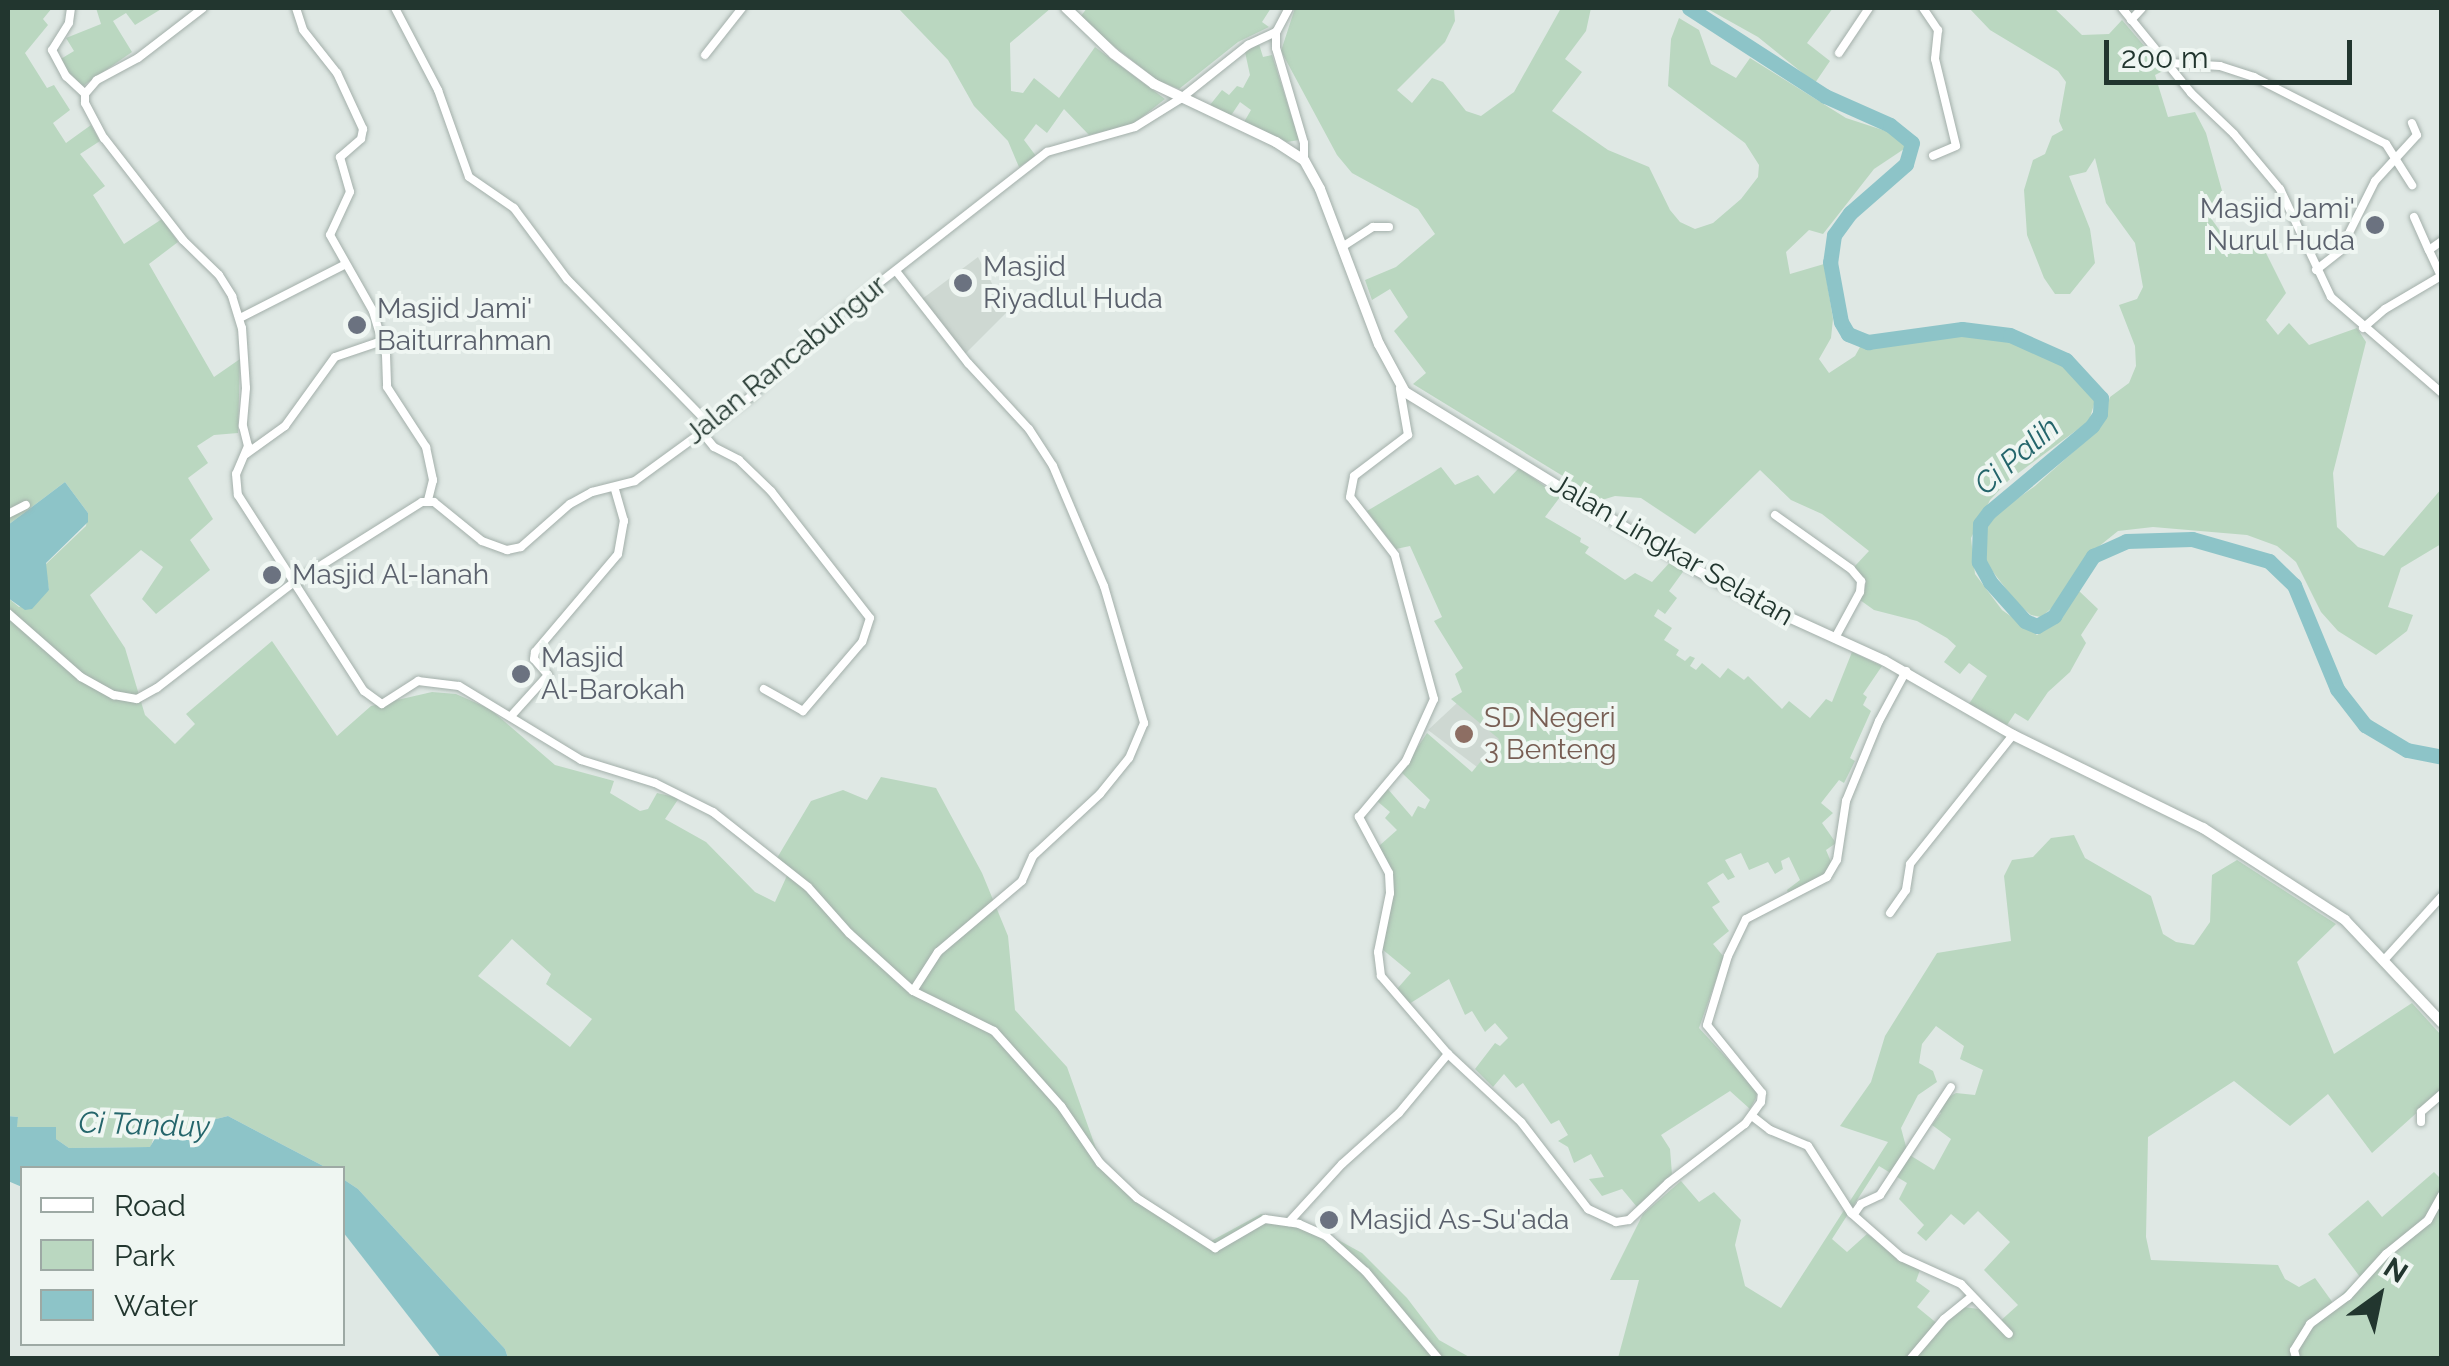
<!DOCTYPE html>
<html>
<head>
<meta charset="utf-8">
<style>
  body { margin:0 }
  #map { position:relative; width:2449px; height:1366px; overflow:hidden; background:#dfe8e4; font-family:Raleway,sans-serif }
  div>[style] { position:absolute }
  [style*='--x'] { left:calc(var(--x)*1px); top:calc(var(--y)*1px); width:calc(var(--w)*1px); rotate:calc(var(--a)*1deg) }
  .built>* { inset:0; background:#ced8d2 }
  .green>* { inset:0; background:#bad7c0 }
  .water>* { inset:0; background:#8dc4c8 }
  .river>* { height:15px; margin:-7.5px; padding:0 7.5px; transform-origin:7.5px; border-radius:7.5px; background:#8dc4c8 }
  .roads { filter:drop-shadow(0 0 2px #a3afaa) drop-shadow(0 0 2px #a3afaa) }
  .minor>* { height:8px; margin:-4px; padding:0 4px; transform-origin:4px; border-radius:4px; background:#fff }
  .tertiary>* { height:10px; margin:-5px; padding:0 5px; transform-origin:5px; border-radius:5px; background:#fff }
  .dots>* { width:28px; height:28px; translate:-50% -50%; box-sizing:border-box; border:5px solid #eff6f2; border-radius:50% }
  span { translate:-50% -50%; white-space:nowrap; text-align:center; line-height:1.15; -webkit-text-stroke:8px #eff6f2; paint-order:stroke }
  .worship-label { font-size:28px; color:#5b616d }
  .right { translate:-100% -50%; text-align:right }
  .left { translate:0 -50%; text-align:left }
  .street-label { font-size:28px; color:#22362f }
  .education-label { font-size:28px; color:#785e54 }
  .water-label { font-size:30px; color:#24656b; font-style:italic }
  .frame { position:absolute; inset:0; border:10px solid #22362f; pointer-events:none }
  .legend { position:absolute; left:20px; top:1166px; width:325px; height:180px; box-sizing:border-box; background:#eff6f2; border:2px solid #9da9a4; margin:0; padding:12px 18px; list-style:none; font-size:30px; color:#22362f }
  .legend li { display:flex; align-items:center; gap:20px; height:50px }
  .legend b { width:50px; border:2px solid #9da9a4 }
  .north { position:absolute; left:2329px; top:1246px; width:100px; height:100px; -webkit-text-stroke:8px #eff6f2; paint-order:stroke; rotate:33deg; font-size:28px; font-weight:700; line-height:40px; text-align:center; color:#22362f }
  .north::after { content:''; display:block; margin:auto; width:35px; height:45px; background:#22362f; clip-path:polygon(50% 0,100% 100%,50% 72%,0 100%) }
  .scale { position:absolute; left:2104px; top:40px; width:248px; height:45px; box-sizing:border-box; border:5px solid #22362f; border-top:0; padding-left:12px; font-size:30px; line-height:35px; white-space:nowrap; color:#22362f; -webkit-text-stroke:8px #eff6f2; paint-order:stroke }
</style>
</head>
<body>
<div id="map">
  <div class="built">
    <div style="clip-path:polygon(978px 257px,1007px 312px,965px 354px,922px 299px)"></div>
    <div style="clip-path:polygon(1457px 703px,1500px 739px,1477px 767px,1428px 730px)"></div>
  </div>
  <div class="green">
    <div style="clip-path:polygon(evenodd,8px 8px,52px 8px,43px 19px,48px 25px,25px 53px,47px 88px,54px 85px,70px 110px,53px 123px,66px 143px,91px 125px,100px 141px,80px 154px,105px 186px,93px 195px,124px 244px,162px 219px,178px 242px,149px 264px,214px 377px,240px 359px,238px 433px,214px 435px,197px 446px,208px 463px,188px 478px,213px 519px,190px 540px,210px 570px,156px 614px,142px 599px,163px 567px,141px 550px,90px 595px,125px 648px,145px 715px,175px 744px,195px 724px,186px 714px,272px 641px,337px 736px,371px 706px,432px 692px,456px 694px,490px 709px,555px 765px,614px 781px,610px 793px,640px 811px,648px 809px,657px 793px,679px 798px,665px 819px,706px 842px,755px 892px,775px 902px,790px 869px,777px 858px,811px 801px,843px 790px,867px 800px,881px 777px,936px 788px,982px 873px,1008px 936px,1015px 1010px,1067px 1067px,1099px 1157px,1120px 1182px,1211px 1241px,1261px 1214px,1309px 1224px,1362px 1253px,1407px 1298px,1439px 1340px,1471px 1358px,508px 1358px,505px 1349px,358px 1189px,343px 1179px,342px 1168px,327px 1168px,228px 1116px,212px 1120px,199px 1133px,153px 1139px,151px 1147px,69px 1148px,56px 1139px,56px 1127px,16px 1127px,18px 1117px,8px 1116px,8px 598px,19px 607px,49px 590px,45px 565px,86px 526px,88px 513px,65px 482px,8px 525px,8px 8px,512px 939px,551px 974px,546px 984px,592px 1019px,570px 1047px,478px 976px,512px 939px)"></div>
    <div style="clip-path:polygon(96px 8px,163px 8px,135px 25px,126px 13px,113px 21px,132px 52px,80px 88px,59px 60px,74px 51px,66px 38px,101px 24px)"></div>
    <div style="clip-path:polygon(898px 8px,1051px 8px,1010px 43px,1011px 91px,1023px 93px,1034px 78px,1059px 98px,1095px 47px,1165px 99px,1132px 125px,1089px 135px,1064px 109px,1047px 133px,1036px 124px,1024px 140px,1036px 156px,1019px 167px,1008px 141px,974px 106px,948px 60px)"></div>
    <div style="clip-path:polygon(1087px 8px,1271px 8px,1262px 22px,1269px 27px,1238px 42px,1179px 89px,1157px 80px,1101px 36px,1081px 16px)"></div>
    <div style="clip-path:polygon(1295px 8px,1454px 8px,1455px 21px,1445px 42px,1397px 90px,1412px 103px,1432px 78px,1443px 82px,1466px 111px,1481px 116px,1514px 92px,1561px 8px,1591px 8px,1586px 31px,1565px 59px,1582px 72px,1552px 111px,1608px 150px,1649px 167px,1670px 210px,1680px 222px,1695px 229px,1713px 223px,1741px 199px,1758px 177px,1759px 165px,1745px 143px,1668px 86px,1671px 39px,1679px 18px,1699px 30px,1711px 64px,1736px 78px,1750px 58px,1846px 118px,1898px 135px,1906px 143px,1904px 149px,1874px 169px,1823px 234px,1809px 230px,1786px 252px,1790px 274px,1824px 264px,1833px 319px,1831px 338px,1819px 359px,1829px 373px,1855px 356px,1860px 347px,1961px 334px,2034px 347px,2053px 357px,2088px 387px,2095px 401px,2089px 421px,2009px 480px,1990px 500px,1971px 538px,1975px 574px,2002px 610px,2037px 635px,2055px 624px,2078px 590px,2098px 609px,2081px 635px,2086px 643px,2070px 672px,2048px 692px,2028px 721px,2015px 713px,2007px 725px,1969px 704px,1987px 676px,1969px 663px,1960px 674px,1944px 662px,1956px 646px,1947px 638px,1917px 621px,1874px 610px,1860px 600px,1866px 583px,1854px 567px,1869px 551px,1822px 514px,1791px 500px,1760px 470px,1695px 534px,1641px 498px,1615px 496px,1602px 500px,1413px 384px,1426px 373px,1394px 331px,1408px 317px,1390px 289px,1372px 300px,1365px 280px,1396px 267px,1435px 234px,1418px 209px,1352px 173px,1337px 155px,1281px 51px)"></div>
    <div style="clip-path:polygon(1706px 8px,1833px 8px,1807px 43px,1830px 61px,1815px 83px,1758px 37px)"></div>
    <div style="clip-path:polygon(1969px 8px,2054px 8px,2082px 35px,2109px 34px,2122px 20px,2165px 70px,2155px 75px,2168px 117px,2195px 112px,2206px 133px,2224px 198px,2205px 210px,2236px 253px,2259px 239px,2286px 293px,2266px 320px,2278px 335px,2289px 323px,2309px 345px,2357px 328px,2366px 342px,2333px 473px,2337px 527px,2358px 547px,2384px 556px,2442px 488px,2441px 544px,2401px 568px,2388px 607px,2413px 615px,2407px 631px,2376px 655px,2338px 631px,2321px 612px,2296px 562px,2277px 546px,2247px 535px,2153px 527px,2118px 531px,2087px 556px,2053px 607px,2041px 617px,2031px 615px,2016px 602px,1984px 560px,1981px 540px,1990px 518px,2035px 486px,2090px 437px,2102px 422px,2110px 397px,2129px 383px,2136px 366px,2135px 346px,2119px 305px,2137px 299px,2143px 287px,2135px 243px,2106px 203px,2095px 158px,2086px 172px,2069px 176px,2090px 229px,2095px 263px,2070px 294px,2055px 294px,2044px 278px,2027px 235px,2024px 190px,2033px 160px,2045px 154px,2052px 136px,2063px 130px,2059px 121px,2066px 82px,2058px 71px,1990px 30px)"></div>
    <div style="clip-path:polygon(1259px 44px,1263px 57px,1272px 55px,1299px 140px,1287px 142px,1244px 122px,1251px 110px,1240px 102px,1230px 117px,1210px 105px,1222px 90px,1229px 95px,1237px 86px,1243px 88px,1250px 75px,1245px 52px)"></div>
    <div style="clip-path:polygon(1441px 467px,1455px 485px,1478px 475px,1494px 494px,1519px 468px,1560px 497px,1545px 517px,1581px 538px,1580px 542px,1589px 547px,1585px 553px,1625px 580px,1635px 573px,1652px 582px,1671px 561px,1685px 569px,1669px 591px,1677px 598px,1665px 614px,1658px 609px,1654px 616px,1672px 628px,1664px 640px,1679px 650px,1676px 655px,1685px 661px,1690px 656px,1695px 658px,1690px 666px,1696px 670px,1702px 663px,1720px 678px,1728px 668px,1744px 680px,1748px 676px,1782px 709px,1789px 701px,1810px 718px,1826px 699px,1832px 702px,1852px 652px,1882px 666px,1863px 694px,1867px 697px,1863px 705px,1871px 711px,1850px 758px,1855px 761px,1844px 783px,1839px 780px,1821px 803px,1833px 813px,1822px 823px,1836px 843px,1826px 850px,1831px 862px,1825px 876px,1790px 898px,1787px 890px,1800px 880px,1789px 857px,1781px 861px,1783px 869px,1775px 874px,1768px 862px,1749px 870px,1741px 853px,1725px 860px,1735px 877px,1728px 880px,1723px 873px,1707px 883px,1720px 902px,1712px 907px,1729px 931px,1713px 944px,1724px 957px,1699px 1028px,1757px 1091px,1756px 1098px,1750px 1109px,1730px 1091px,1661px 1135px,1670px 1149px,1672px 1174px,1637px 1207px,1622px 1189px,1602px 1196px,1589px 1179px,1604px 1177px,1591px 1154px,1574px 1163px,1568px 1147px,1558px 1141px,1568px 1135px,1559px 1120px,1551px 1124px,1523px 1083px,1516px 1088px,1504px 1074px,1493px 1087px,1475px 1069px,1495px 1043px,1500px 1046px,1508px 1038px,1495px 1023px,1485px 1032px,1472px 1011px,1465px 1015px,1449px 979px,1409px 1004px,1397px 989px,1411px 973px,1382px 949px,1393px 873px,1379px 846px,1397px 830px,1385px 818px,1390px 812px,1377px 801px,1387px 788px,1412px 817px,1418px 806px,1425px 809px,1430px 800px,1401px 772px,1427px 733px,1472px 772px,1499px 739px,1451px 699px,1462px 692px,1455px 674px,1463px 668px,1434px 621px,1442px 617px,1410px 546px,1396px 549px,1367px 511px)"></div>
    <div style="clip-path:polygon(evenodd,2074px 835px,2085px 858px,2151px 896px,2163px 934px,2176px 942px,2194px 945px,2210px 922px,2212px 875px,2237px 860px,2336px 924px,2297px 962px,2334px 1054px,2412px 1003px,2441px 1035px,2441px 1091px,2372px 1153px,2328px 1094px,2290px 1126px,2234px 1081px,2148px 1137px,2146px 1237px,2151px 1260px,2278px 1265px,2285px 1279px,2299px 1287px,2315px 1278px,2333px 1303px,2360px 1277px,2328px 1234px,2368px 1200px,2382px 1217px,2434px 1172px,2442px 1180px,2441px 1358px,1618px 1358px,1639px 1280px,1610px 1280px,1643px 1214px,1681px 1181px,1699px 1202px,1714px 1192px,1741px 1220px,1735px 1245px,1745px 1286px,1781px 1308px,1888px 1142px,1840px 1126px,1871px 1082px,1885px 1036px,1937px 953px,2011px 941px,2004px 876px,2012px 860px,2033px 857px,2051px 838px,2074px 835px,1936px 1026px,1964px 1046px,1960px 1059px,1983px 1070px,1975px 1095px,1956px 1093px,1933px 1106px,1941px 1113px,1932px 1125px,1951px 1139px,1934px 1170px,1908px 1154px,1901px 1128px,1918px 1095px,1937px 1082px,1933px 1071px,1919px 1063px,1922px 1044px,1936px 1026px,2074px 835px,1879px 1166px,1907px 1183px,1899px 1199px,1924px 1225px,1917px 1233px,1926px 1241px,1951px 1214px,1964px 1225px,1978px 1211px,2010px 1242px,1984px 1270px,2018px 1305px,1998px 1323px,1979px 1309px,1963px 1307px,1939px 1325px,1917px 1307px,1930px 1291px,1916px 1281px,1920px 1270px,1867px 1234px,1847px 1252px,1832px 1239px,1879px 1166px)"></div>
  </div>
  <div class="water">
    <div style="clip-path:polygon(65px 482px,88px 513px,88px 522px,46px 563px,49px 590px,32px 609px,25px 610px,8px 598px,8px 525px)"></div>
    <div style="clip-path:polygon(8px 1116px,18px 1117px,17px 1127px,56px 1127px,56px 1139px,69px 1148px,150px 1147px,157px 1135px,176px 1136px,184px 1128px,199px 1133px,212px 1120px,228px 1116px,327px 1168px,22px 1168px,22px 1187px,8px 1181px)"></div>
    <div style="clip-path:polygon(343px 1179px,358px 1189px,505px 1349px,508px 1358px,441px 1358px,343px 1232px)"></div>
  </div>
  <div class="river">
    <div style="--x:1689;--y:8;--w:162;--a:32.9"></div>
    <div style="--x:1825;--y:96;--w:71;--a:24"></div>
    <div style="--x:1890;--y:125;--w:28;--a:39"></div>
    <div style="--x:1912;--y:143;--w:22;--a:106"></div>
    <div style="--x:1906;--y:164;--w:74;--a:138.8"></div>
    <div style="--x:1850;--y:213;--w:27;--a:126"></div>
    <div style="--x:1834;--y:235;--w:27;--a:98"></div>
    <div style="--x:1830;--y:262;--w:61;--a:79.6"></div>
    <div style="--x:1841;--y:322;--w:14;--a:60"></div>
    <div style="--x:1848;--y:334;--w:22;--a:22"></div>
    <div style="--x:1868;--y:342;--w:95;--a:-7.9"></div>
    <div style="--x:1962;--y:329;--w:48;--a:7.1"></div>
    <div style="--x:2010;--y:335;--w:61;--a:24.1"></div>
    <div style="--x:2066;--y:360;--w:52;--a:47.4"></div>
    <div style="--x:2101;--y:398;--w:16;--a:94"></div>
    <div style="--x:2100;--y:414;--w:14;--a:124"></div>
    <div style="--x:2092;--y:426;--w:134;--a:140.1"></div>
    <div style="--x:1989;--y:512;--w:15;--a:127"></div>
    <div style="--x:1980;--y:524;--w:38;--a:92"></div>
    <div style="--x:1979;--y:562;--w:23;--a:61"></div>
    <div style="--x:1990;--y:582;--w:52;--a:48.1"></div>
    <div style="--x:2025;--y:621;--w:13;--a:23"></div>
    <div style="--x:2037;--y:626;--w:20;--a:-30"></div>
    <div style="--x:2054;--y:616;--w:72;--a:-57"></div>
    <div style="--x:2093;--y:556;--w:36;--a:-24"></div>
    <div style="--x:2126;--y:541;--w:66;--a:-1.7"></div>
    <div style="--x:2192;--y:539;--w:80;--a:15.9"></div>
    <div style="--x:2269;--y:561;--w:35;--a:44"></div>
    <div style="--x:2294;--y:585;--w:113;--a:67.5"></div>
    <div style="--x:2337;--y:689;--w:46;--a:52.1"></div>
    <div style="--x:2365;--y:725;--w:49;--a:30.8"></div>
    <div style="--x:2407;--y:750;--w:36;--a:11"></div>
  </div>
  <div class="roads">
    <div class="minor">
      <div style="--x:71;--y:8;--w:15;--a:98"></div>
      <div style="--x:69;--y:23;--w:32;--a:122"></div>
      <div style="--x:52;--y:50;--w:30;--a:62"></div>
      <div style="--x:66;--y:76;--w:26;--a:43"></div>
      <div style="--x:203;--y:8;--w:82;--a:142.4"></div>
      <div style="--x:138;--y:58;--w:47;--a:151.8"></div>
      <div style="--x:97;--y:80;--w:18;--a:131"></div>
      <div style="--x:85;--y:94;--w:9;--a:90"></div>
      <div style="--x:85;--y:103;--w:40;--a:62"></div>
      <div style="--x:104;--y:138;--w:129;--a:52.2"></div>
      <div style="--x:183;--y:240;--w:50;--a:44.2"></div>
      <div style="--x:219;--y:275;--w:25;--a:58"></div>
      <div style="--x:232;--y:296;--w:34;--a:73"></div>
      <div style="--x:242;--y:328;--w:60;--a:86.2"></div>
      <div style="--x:246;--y:388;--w:38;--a:95"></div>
      <div style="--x:243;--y:426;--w:21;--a:76"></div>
      <div style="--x:248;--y:446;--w:30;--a:113"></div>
      <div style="--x:236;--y:474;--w:21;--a:85"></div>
      <div style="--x:238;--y:495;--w:233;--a:57.3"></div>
      <div style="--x:364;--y:691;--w:22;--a:36"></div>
      <div style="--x:382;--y:704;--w:43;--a:-32.6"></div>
      <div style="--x:418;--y:681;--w:41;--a:7"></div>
      <div style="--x:459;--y:686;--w:143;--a:31.2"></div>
      <div style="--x:581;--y:760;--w:77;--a:17.3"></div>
      <div style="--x:655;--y:783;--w:65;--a:26.6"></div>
      <div style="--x:713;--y:812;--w:121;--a:38.3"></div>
      <div style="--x:808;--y:887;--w:62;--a:48.3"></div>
      <div style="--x:849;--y:933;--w:86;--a:42.2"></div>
      <div style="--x:913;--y:991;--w:90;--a:26.3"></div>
      <div style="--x:994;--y:1031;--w:101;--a:48.2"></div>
      <div style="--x:1061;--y:1106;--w:69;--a:55.6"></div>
      <div style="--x:1100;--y:1163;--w:51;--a:43.4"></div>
      <div style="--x:1137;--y:1198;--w:93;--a:32.7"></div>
      <div style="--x:1215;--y:1248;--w:58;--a:-30.1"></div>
      <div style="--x:1265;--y:1219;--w:34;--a:8"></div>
      <div style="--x:1299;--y:1224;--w:30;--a:24"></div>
      <div style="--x:1326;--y:1236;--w:54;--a:42"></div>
      <div style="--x:1366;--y:1272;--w:112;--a:50.1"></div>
      <div style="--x:296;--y:8;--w:23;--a:72"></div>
      <div style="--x:303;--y:30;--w:55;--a:51.7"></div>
      <div style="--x:337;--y:73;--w:62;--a:65.1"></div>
      <div style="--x:363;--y:129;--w:10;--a:101"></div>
      <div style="--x:361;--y:139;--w:28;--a:139"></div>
      <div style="--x:340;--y:157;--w:36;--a:74"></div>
      <div style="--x:350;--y:192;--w:47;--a:114.9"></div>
      <div style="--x:330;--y:235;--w:87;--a:60.5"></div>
      <div style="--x:373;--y:311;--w:46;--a:73.5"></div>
      <div style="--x:386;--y:355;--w:32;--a:88"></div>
      <div style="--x:387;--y:387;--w:72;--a:57"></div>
      <div style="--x:426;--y:447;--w:34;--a:78"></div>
      <div style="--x:433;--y:480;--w:21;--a:104"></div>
      <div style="--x:395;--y:8;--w:93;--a:62.3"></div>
      <div style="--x:438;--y:90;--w:92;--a:70.4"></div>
      <div style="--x:469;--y:177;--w:55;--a:34.6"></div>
      <div style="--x:514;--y:208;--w:89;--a:53.3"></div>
      <div style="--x:567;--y:279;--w:202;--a:45.6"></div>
      <div style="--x:1289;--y:8;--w:27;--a:118"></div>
      <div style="--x:1276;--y:32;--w:16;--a:90"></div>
      <div style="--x:1276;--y:48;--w:99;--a:73.6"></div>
      <div style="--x:1304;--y:143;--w:17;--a:90"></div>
      <div style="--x:1923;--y:8;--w:27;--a:56"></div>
      <div style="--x:1938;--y:30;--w:29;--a:96"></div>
      <div style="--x:1935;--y:59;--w:89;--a:76.4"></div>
      <div style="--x:1956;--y:146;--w:25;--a:157"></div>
      <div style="--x:2122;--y:8;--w:109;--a:50.9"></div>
      <div style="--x:2191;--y:93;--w:59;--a:43.6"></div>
      <div style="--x:2234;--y:134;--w:72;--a:50.1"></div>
      <div style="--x:2280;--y:189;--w:119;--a:64.7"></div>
      <div style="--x:2331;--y:297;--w:147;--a:40.9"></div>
      <div style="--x:2131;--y:20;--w:16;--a:-47"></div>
      <div style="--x:1839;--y:53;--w:54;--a:-56.3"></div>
      <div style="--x:705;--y:55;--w:60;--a:-51.8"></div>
      <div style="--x:2170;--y:63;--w:50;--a:3.4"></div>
      <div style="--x:2220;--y:66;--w:36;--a:18"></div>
      <div style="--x:2254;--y:77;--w:148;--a:26.9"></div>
      <div style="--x:2386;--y:144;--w:49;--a:57.6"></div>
      <div style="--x:2414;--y:217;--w:36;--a:66"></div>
      <div style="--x:1342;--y:247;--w:37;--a:-33"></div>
      <div style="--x:1373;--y:227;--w:16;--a:0"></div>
      <div style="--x:2316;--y:270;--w:31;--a:-38"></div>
      <div style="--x:2340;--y:251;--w:78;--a:-63.4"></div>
      <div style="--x:2375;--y:181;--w:62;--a:-47.6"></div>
      <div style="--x:2417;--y:135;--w:13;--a:-113"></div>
      <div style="--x:896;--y:271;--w:117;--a:52"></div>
      <div style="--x:968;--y:363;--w:90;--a:47.3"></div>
      <div style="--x:1029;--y:429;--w:44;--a:57"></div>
      <div style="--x:1053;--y:466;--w:130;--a:67"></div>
      <div style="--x:1104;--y:586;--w:143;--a:73.7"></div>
      <div style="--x:1144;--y:723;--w:38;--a:113"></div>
      <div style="--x:1129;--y:758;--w:46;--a:128.9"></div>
      <div style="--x:1100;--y:794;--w:91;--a:137.2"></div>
      <div style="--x:1033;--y:856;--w:27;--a:114"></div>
      <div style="--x:1022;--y:881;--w:110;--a:139.8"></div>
      <div style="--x:938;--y:952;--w:46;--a:122.7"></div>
      <div style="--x:240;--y:318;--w:117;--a:-27"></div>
      <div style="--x:2363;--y:328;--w:29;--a:-41"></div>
      <div style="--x:2385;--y:309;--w:65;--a:-30.5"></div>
      <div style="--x:2441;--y:276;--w:29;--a:-115"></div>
      <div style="--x:2429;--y:250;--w:16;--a:-35"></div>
      <div style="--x:700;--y:430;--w:22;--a:51"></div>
      <div style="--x:714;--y:447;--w:28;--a:27"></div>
      <div style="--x:739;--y:460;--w:45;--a:44.1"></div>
      <div style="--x:771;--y:491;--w:161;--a:52.1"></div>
      <div style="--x:870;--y:618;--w:25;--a:108"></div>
      <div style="--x:862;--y:642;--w:91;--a:130.5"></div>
      <div style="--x:803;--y:711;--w:45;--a:-150.6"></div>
      <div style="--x:246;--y:454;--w:48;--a:-35.7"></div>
      <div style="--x:285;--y:426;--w:85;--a:-54.1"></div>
      <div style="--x:335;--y:357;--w:50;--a:-18.8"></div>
      <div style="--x:8;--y:514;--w:20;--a:-27"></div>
      <div style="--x:1775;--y:515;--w:93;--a:35.4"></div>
      <div style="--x:1851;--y:569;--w:16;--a:50"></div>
      <div style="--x:1861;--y:581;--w:11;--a:95"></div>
      <div style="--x:1860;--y:592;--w:52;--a:118.5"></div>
      <div style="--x:8;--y:613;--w:97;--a:41.2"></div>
      <div style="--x:81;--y:677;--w:38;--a:29"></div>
      <div style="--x:114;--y:695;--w:23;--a:10"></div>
      <div style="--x:137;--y:699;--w:23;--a:-29"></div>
      <div style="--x:157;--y:688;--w:172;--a:-37.7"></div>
      <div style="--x:293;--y:583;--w:152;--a:-32.1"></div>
      <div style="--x:422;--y:502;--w:12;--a:0"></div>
      <div style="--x:434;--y:502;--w:62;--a:39.1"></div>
      <div style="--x:482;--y:541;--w:27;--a:20"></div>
      <div style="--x:507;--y:550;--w:14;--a:-12"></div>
      <div style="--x:521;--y:547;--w:65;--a:-41.3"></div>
      <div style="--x:570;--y:504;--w:25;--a:-29"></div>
      <div style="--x:592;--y:492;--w:44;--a:-14.3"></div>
      <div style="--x:635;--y:481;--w:142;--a:-36.1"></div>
      <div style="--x:750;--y:397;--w:108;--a:-43.5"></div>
      <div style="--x:828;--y:323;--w:278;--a:-38"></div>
      <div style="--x:1047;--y:152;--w:91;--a:-15.9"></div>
      <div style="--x:1135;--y:127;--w:53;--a:-31.9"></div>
      <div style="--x:1180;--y:99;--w:87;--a:-38.5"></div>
      <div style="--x:1248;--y:45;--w:31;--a:-25"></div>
      <div style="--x:512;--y:715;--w:54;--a:-48"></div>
      <div style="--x:548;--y:675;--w:21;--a:-131"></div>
      <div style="--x:534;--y:659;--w:7;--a:-82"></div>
      <div style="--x:535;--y:652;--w:128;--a:-49.7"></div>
      <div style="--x:618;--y:554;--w:34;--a:-80"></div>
      <div style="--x:624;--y:521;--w:35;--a:-106"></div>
      <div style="--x:1890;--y:913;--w:28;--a:-55"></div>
      <div style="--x:1906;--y:890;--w:26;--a:-81"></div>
      <div style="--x:1910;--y:864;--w:165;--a:-51.4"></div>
      <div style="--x:2385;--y:959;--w:85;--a:-47.9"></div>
      <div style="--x:1448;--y:1054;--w:100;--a:43"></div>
      <div style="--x:1521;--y:1122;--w:110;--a:52.4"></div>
      <div style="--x:1588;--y:1209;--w:31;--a:25"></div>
      <div style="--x:1616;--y:1222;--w:13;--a:-9"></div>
      <div style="--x:1629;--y:1220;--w:54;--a:-43.5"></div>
      <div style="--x:1668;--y:1183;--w:97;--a:-37.5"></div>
      <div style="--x:1745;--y:1124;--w:27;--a:-54"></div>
      <div style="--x:1761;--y:1102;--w:9;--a:-84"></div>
      <div style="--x:1762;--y:1093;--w:87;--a:-129"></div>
      <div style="--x:1707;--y:1025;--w:72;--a:-73.1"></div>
      <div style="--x:1728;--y:956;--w:41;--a:-64.1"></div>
      <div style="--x:1746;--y:919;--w:91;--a:-27.4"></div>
      <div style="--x:1827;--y:877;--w:20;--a:-60"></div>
      <div style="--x:1837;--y:860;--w:60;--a:-81.3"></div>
      <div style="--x:1846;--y:801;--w:87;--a:-67.6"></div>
      <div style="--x:1879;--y:721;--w:57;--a:-61.6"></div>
      <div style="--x:1752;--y:1116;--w:23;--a:38"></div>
      <div style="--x:1770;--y:1130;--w:41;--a:22.8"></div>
      <div style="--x:1808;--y:1146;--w:80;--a:57.3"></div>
      <div style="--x:1851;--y:1213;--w:67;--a:41.3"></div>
      <div style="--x:1901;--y:1257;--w:66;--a:24.2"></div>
      <div style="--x:1961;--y:1284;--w:69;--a:46.2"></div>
      <div style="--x:2421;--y:1122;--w:10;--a:-90"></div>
      <div style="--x:2421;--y:1112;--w:28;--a:-41"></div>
      <div style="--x:1854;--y:1214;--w:12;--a:-55"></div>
      <div style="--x:1861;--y:1204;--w:21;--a:-25"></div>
      <div style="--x:1880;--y:1195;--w:129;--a:-56.7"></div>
      <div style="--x:1289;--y:1222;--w:79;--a:-47.6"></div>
      <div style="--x:1342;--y:1164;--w:76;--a:-41.8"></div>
      <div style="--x:1399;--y:1113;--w:77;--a:-50.3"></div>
      <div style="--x:1448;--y:1054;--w:103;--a:-130.7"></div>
      <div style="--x:1381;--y:976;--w:24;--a:-97"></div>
      <div style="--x:1378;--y:952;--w:60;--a:-78.5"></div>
      <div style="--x:1390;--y:893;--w:20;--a:-93"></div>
      <div style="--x:1389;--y:873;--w:64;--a:-118.2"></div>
      <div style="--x:1359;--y:817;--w:73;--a:-50"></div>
      <div style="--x:1406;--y:761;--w:68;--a:-65.7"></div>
      <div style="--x:1434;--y:699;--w:149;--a:-105.2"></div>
      <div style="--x:1395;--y:555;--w:73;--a:-127.8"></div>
      <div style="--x:1350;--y:497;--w:21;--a:-79"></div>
      <div style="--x:1354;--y:476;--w:68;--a:-37.2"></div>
      <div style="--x:1408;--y:435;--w:47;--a:-99.9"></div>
      <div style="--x:1911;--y:1358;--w:51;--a:-49.8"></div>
      <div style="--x:1944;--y:1319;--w:36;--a:-39"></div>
      <div style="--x:2296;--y:1358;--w:8;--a:-104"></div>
      <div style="--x:2294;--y:1350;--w:31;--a:-58"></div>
      <div style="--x:2310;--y:1324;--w:47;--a:-36.4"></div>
      <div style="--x:2348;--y:1296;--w:57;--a:-47.9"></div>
      <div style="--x:2386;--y:1254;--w:54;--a:-39"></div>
      <div style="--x:2428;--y:1220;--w:29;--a:-61"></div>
    </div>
    <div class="tertiary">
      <div style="--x:1066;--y:8;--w:66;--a:43.8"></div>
      <div style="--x:1114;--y:54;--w:50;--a:36.9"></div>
      <div style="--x:1154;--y:84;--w:135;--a:25.4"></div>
      <div style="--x:1276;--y:142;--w:33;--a:33"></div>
      <div style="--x:1304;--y:160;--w:33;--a:61"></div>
      <div style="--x:1320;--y:189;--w:166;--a:69.2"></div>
      <div style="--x:1379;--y:344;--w:55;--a:61.6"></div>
      <div style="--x:1405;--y:392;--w:326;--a:31.6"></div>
      <div style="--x:1683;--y:563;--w:87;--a:28"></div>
      <div style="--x:1760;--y:604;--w:137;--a:24.5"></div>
      <div style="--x:1885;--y:661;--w:148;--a:30"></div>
      <div style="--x:2013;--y:735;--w:212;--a:26.1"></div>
      <div style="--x:2203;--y:828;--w:169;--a:32.9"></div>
      <div style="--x:2345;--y:920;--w:141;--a:46.7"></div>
    </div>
  </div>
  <div class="dots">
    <div style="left:2375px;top:225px;background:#6b7280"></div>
    <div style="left:963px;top:283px;background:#6b7280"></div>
    <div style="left:357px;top:325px;background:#6b7280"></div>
    <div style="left:272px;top:575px;background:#6b7280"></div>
    <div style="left:521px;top:674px;background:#6b7280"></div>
    <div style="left:1464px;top:734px;background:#8d6e63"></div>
    <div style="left:1329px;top:1220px;background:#6b7280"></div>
  </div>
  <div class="worship-label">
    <span class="right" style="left:2355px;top:225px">Masjid Jami'<br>Nurul Huda</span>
    <span class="left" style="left:983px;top:283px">Masjid<br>Riyadlul Huda</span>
    <span class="left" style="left:377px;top:325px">Masjid Jami'<br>Baiturrahman</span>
    <span class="left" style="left:292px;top:575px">Masjid Al-Ianah</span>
    <span class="left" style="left:541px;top:674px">Masjid<br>Al-Barokah</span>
    <span class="left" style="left:1349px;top:1220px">Masjid As-Su'ada</span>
  </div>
  <div class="street-label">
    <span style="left:786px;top:360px;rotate:-39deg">Jalan Rancabungur</span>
    <span style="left:1672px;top:550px;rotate:30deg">Jalan Lingkar Selatan</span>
  </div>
  <div class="education-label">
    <span class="left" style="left:1484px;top:734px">SD Negeri<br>3 Benteng</span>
  </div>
  <div class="water-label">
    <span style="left:2017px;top:456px;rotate:-41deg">Ci Palih</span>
    <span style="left:144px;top:1125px;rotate:2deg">Ci Tanduy</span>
  </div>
  <div class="frame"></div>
  <ul class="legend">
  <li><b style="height:12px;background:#fff"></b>Road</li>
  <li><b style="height:28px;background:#bad7c0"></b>Park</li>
  <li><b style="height:28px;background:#8dc4c8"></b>Water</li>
  </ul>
  <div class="north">N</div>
  <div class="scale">200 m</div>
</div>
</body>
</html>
